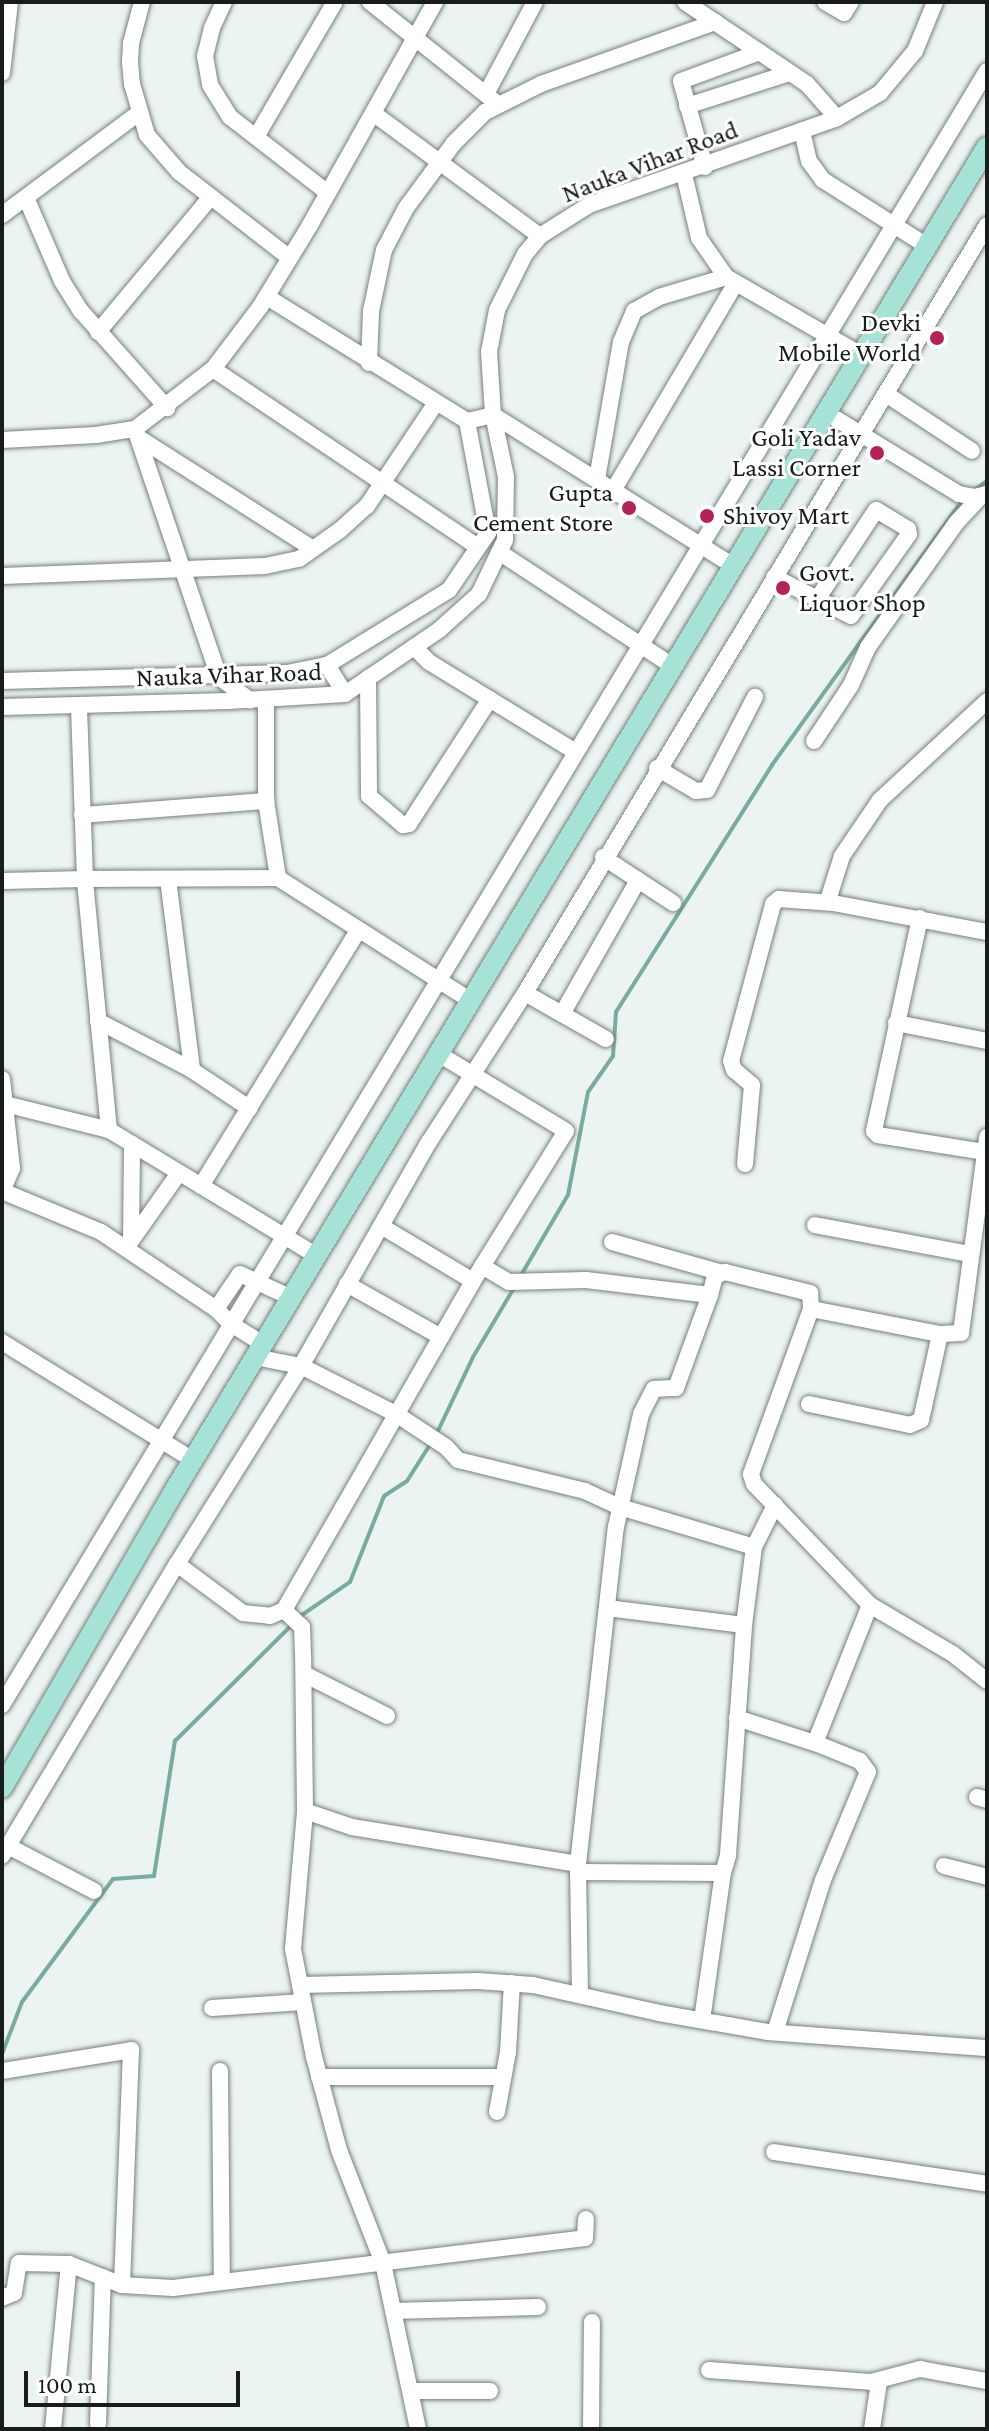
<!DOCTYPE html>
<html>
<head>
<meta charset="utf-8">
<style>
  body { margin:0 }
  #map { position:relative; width:989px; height:2431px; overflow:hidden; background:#ebf4f2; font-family:"Crimson Pro",serif }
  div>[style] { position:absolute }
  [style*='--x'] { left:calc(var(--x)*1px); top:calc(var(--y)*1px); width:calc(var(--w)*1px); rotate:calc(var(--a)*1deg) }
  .stream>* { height:4px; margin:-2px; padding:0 2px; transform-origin:2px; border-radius:2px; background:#7aab9f }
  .roads { filter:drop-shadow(0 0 2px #767f7c) drop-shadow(0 0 2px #767f7c) }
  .minor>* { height:16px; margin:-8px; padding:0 8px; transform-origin:8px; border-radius:8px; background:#fff }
  .major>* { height:20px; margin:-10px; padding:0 10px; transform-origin:10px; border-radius:10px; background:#a6e2d5 }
  .dots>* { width:22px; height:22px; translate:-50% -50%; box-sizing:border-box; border:4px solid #fff; border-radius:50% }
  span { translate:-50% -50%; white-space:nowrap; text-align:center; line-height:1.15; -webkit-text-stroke:6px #fff; paint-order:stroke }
  .street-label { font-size:26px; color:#181c1b }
  .poi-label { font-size:26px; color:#181c1b }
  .right { translate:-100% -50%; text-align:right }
  .left { translate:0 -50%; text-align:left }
  .frame { position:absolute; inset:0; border:4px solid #181c1b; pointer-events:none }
  .scale { position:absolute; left:24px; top:2371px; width:216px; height:36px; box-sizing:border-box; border:4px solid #181c1b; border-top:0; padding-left:10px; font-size:24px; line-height:28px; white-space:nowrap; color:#181c1b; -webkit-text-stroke:6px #fff; paint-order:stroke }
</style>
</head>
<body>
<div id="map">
  <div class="stream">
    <div style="--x:973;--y:491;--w:17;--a:-36"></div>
    <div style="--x:520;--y:1277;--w:95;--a:-59.7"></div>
    <div style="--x:568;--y:1195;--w:105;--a:-79"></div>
    <div style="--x:588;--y:1092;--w:44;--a:-55.2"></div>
    <div style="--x:613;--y:1056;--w:44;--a:-86.1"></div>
    <div style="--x:616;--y:1012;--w:292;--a:-57.7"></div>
    <div style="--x:772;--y:765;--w:327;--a:-54.3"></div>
    <div style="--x:436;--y:1435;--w:86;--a:-64.6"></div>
    <div style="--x:473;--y:1357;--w:80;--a:-59.3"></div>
    <div style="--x:299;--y:1617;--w:62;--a:-34.5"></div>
    <div style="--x:350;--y:1582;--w:92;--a:-68.4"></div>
    <div style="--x:384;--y:1496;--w:27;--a:-33"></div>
    <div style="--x:407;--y:1481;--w:45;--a:-57.7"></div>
    <div style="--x:2;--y:2054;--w:56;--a:-69"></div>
    <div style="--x:22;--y:2002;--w:153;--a:-53.5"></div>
    <div style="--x:113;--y:1879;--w:41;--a:-4.2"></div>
    <div style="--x:154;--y:1876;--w:137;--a:-81.2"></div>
    <div style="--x:175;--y:1741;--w:166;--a:-44.8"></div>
  </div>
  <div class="roads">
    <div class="minor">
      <div style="--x:142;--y:2;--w:42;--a:105"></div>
      <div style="--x:131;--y:43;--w:19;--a:93"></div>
      <div style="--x:130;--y:62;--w:22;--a:85"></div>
      <div style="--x:132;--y:84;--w:53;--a:73.6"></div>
      <div style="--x:147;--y:135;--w:49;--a:49.1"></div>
      <div style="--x:179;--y:172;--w:140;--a:37.8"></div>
      <div style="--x:224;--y:2;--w:29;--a:115"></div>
      <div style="--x:212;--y:28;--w:29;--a:104"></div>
      <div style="--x:205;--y:56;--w:29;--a:80"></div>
      <div style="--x:210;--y:85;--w:38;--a:58"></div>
      <div style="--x:230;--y:117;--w:124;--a:37.8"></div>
      <div style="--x:370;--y:2;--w:165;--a:38.6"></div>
      <div style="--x:685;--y:2;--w:147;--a:33.9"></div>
      <div style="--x:807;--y:84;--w:45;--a:48.6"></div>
      <div style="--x:825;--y:2;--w:22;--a:30"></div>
      <div style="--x:844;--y:13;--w:13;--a:-58"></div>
      <div style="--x:2;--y:73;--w:71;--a:-83.6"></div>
      <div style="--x:486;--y:94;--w:104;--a:-62"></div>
      <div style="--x:687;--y:106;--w:108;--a:-17.8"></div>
      <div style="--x:373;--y:113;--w:207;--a:36.4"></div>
      <div style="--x:802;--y:131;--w:31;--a:77"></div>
      <div style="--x:809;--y:161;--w:24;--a:54"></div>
      <div style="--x:823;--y:180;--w:123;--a:32.4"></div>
      <div style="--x:256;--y:137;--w:156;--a:-59.7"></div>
      <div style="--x:705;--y:167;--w:89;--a:-105.6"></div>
      <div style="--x:681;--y:81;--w:84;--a:-20.2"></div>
      <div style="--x:684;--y:174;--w:66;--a:76.8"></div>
      <div style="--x:699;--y:238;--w:47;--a:55.3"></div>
      <div style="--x:726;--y:277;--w:156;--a:30"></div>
      <div style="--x:27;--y:200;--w:88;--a:66.6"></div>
      <div style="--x:62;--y:281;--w:36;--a:58"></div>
      <div style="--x:81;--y:311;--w:130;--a:48.4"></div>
      <div style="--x:2;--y:215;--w:172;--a:-36.7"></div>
      <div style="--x:98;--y:332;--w:176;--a:-50.1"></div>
      <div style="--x:369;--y:363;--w:52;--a:-87.8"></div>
      <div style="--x:371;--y:311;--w:62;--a:-78"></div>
      <div style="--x:384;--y:250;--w:47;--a:-62.4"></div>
      <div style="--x:406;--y:208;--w:81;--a:-53.6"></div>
      <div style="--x:454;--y:143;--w:44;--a:-45"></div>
      <div style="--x:485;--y:112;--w:63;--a:-26.6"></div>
      <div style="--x:541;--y:84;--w:185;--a:-19.6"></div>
      <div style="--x:213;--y:369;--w:319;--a:33.9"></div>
      <div style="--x:886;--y:394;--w:103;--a:33.5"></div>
      <div style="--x:825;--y:412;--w:157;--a:31.5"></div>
      <div style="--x:959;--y:494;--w:15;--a:11"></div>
      <div style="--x:974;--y:497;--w:13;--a:-13"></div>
      <div style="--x:467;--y:421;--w:27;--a:-13"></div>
      <div style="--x:493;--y:415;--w:284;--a:32.1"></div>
      <div style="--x:135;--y:429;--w:262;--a:71.3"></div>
      <div style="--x:219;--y:677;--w:39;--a:37"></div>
      <div style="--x:139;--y:438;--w:206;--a:32.5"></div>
      <div style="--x:2;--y:440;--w:94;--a:-3"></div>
      <div style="--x:96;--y:435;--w:39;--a:-9"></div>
      <div style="--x:135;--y:429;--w:98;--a:-37.6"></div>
      <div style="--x:213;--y:369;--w:78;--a:-52.8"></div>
      <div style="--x:260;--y:307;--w:96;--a:-58.6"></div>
      <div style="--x:310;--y:225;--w:256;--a:-60.7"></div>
      <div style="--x:597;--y:479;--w:139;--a:-80.1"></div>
      <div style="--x:621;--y:342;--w:34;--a:-67"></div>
      <div style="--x:634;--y:311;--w:29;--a:-29"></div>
      <div style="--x:659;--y:297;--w:70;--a:-16.6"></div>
      <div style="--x:614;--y:489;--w:239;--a:-59.4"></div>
      <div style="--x:499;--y:552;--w:209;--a:33.3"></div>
      <div style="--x:2;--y:576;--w:263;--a:-2.2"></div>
      <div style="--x:265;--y:566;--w:35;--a:-12"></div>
      <div style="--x:299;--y:559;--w:50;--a:-35.3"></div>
      <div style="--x:340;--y:530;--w:36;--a:-42"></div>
      <div style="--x:367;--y:506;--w:124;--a:-56.2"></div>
      <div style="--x:774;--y:577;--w:86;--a:26.9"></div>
      <div style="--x:851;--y:616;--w:100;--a:-54.7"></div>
      <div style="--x:909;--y:534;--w:5;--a:-101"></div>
      <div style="--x:908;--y:529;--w:37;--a:-149"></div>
      <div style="--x:876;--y:510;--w:105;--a:123.4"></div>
      <div style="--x:414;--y:647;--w:21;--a:45"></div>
      <div style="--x:429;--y:662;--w:170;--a:31.5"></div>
      <div style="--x:327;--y:665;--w:34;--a:58"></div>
      <div style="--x:368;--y:678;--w:118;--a:89.5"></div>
      <div style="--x:369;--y:796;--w:45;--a:40.5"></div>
      <div style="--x:403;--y:825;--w:6;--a:-9"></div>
      <div style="--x:409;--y:824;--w:149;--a:-57.1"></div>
      <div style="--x:2;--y:681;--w:285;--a:-1.6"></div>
      <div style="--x:287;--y:673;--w:41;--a:-11.3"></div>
      <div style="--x:327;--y:665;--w:143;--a:-31.6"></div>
      <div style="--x:449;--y:590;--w:69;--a:-55.6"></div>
      <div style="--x:488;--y:533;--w:114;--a:-100.6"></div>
      <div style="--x:467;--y:421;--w:235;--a:-148.2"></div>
      <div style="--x:266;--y:699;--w:102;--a:90"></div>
      <div style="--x:266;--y:801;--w:78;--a:81.1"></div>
      <div style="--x:987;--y:701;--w:146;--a:137.2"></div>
      <div style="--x:880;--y:800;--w:68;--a:124.2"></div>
      <div style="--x:842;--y:856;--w:43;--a:107.6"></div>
      <div style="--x:829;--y:897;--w:7;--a:56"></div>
      <div style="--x:833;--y:903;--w:157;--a:10.7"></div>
      <div style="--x:2;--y:707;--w:226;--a:-1.5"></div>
      <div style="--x:228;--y:701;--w:117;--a:-3.4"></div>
      <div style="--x:345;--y:694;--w:114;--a:-34.2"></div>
      <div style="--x:439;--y:630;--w:54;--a:-42"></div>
      <div style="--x:479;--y:594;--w:60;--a:-64.3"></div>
      <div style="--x:505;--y:540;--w:63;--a:-89.1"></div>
      <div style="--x:506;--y:477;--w:63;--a:-101.8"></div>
      <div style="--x:493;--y:415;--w:63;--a:-93.6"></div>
      <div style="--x:489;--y:352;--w:43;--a:-79.2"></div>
      <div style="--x:497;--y:310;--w:63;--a:-63.4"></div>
      <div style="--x:525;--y:254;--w:23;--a:-50"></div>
      <div style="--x:540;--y:236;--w:58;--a:-32.3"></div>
      <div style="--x:589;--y:205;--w:263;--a:-19.3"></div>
      <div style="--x:837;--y:118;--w:50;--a:-30.2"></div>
      <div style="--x:880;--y:93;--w:55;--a:-50.2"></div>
      <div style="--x:915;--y:51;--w:53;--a:-67.8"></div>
      <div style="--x:814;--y:741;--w:67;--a:-56.5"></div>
      <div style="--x:851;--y:685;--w:42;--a:-65.9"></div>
      <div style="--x:868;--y:647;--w:152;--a:-54.6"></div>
      <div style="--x:956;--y:523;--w:35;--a:-47"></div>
      <div style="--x:657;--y:768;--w:45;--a:30.5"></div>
      <div style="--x:696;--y:791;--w:11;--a:-5"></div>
      <div style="--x:707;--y:790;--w:105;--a:-62.7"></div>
      <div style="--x:82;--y:815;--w:185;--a:-4.4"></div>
      <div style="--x:603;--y:857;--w:84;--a:33.3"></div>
      <div style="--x:168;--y:879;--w:193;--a:82.8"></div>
      <div style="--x:2;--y:881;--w:83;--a:-1.4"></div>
      <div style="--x:85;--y:879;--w:174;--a:-92"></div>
      <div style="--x:920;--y:918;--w:218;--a:102.2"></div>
      <div style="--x:874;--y:1131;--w:6;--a:45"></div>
      <div style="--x:878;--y:1135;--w:107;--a:9.1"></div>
      <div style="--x:525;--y:993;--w:93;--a:29.6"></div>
      <div style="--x:562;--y:1014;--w:154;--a:-60.4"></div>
      <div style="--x:98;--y:1021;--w:106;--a:27.5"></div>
      <div style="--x:192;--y:1070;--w:69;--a:33.7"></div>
      <div style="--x:896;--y:1023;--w:93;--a:11.2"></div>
      <div style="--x:2;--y:1079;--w:90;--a:83.6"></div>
      <div style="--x:12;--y:1168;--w:26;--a:113"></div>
      <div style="--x:5;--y:1104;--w:107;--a:14"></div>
      <div style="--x:109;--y:1130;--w:243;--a:31.2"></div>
      <div style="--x:109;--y:1130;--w:252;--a:-95.5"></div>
      <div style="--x:85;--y:879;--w:193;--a:-0.3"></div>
      <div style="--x:278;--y:878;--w:229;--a:32.5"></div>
      <div style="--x:745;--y:1164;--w:79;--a:-84.9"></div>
      <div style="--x:752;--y:1085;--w:23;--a:-140"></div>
      <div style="--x:734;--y:1070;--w:9;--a:-108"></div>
      <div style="--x:731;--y:1061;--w:163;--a:-75"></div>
      <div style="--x:773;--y:904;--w:8;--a:-40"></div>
      <div style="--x:779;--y:899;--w:54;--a:4.2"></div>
      <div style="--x:201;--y:1186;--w:299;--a:-58.4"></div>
      <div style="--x:2;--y:1191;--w:107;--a:22.5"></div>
      <div style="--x:101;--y:1232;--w:138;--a:33.8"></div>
      <div style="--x:815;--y:1225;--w:158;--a:10.6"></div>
      <div style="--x:381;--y:1226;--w:107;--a:30.9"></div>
      <div style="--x:131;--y:1241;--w:97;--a:-89.4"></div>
      <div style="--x:131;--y:1241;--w:83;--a:-54.8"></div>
      <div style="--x:612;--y:1242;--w:111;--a:15.7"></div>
      <div style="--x:482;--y:1266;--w:31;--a:31"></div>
      <div style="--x:509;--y:1282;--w:77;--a:-1.5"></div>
      <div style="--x:586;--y:1280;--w:125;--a:6.9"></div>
      <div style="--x:710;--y:1295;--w:20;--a:-75"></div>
      <div style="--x:715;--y:1276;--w:11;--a:-22"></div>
      <div style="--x:725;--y:1272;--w:88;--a:13.9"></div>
      <div style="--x:810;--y:1293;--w:16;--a:86"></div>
      <div style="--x:811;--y:1309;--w:131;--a:11"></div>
      <div style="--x:347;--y:1284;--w:108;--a:29.4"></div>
      <div style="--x:811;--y:1309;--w:176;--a:110"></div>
      <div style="--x:751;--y:1474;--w:10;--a:73"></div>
      <div style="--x:754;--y:1484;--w:168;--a:46.2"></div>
      <div style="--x:870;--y:1605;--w:96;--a:30.6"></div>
      <div style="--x:953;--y:1654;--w:43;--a:38.5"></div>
      <div style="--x:2;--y:1342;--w:225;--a:31.7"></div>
      <div style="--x:263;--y:1344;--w:39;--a:-148"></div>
      <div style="--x:230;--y:1323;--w:20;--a:-135"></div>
      <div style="--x:216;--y:1309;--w:42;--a:-55.6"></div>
      <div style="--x:240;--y:1274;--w:57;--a:24.8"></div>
      <div style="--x:255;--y:1357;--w:47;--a:11.1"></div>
      <div style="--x:301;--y:1366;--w:106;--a:26.8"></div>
      <div style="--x:396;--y:1414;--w:60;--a:33.4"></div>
      <div style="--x:446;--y:1447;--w:18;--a:47"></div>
      <div style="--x:458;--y:1460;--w:131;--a:13.7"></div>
      <div style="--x:585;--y:1491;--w:38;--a:25"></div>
      <div style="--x:620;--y:1507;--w:140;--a:16.6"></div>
      <div style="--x:809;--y:1404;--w:103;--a:11.7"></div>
      <div style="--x:910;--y:1425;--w:12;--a:-24"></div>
      <div style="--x:921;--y:1420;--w:88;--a:-77.5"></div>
      <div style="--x:940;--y:1334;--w:21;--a:-3"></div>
      <div style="--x:961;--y:1333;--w:198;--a:-82.4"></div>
      <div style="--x:177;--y:1564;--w:82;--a:36.6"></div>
      <div style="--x:243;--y:1613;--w:27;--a:6"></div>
      <div style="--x:270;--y:1616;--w:15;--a:-23"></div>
      <div style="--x:607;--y:1608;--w:138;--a:7.1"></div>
      <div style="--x:744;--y:1625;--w:79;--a:-82.7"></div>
      <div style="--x:754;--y:1547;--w:47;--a:-63.4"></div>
      <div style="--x:304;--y:1674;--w:93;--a:26.8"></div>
      <div style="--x:2;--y:1705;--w:1908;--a:-58.92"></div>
      <div style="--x:737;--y:1718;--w:82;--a:17.8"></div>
      <div style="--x:977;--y:1797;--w:10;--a:17"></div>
      <div style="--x:305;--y:1811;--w:50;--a:18.8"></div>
      <div style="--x:352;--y:1827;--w:229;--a:9.3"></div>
      <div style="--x:8;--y:1846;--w:97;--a:27.6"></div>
      <div style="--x:2;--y:1856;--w:340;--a:-59.1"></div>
      <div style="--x:177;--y:1564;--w:234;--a:-57.9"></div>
      <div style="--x:301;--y:1366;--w:258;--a:-60.3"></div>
      <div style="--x:429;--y:1142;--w:177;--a:-57.2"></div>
      <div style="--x:525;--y:993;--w:896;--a:-58.97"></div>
      <div style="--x:944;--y:1866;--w:44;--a:14.3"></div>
      <div style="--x:578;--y:1872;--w:145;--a:0.4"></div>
      <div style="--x:723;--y:1873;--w:19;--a:-74"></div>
      <div style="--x:728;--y:1855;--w:231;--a:-86"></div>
      <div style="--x:300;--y:1985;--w:178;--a:-1.3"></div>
      <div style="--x:478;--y:1981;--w:55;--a:4.2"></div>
      <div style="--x:533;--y:1985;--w:129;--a:12.5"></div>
      <div style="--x:659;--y:2013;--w:111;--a:9.9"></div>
      <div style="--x:768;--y:2032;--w:220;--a:4.2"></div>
      <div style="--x:580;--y:1995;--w:131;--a:-90.9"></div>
      <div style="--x:578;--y:1864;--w:339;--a:-83.6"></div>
      <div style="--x:616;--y:1527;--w:116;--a:-77.5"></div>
      <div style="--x:641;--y:1414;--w:28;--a:-63"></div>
      <div style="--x:654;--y:1389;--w:22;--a:-3"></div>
      <div style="--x:676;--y:1388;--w:99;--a:-69.9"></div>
      <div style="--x:212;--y:2008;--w:91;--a:-3.8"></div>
      <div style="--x:702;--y:2020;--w:148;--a:-81.9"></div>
      <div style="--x:775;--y:2032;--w:159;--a:-72.5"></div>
      <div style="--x:823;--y:1880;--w:117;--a:-67.4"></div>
      <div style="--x:868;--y:1772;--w:14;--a:-126"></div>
      <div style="--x:860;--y:1761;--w:48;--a:-158.2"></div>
      <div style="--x:815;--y:1743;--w:149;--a:-68.3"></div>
      <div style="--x:2;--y:2071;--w:131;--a:-9.2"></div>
      <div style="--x:131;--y:2050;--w:235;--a:92.2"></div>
      <div style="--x:220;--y:2071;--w:211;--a:89.5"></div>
      <div style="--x:319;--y:2077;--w:184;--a:0"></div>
      <div style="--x:497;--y:2112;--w:61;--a:-79.6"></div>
      <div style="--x:508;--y:2052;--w:69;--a:-86.7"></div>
      <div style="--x:774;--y:2152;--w:215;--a:8.5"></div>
      <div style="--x:2;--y:2298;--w:13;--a:-23"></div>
      <div style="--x:14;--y:2293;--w:30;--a:-81"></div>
      <div style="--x:19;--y:2263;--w:50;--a:1.1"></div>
      <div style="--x:69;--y:2264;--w:57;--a:21.6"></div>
      <div style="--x:122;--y:2285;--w:51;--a:3.4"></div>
      <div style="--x:173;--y:2288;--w:415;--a:-6.9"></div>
      <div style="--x:585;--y:2238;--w:19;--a:-87"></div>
      <div style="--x:393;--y:2311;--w:145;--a:-1.6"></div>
      <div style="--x:709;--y:2370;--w:162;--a:4.2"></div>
      <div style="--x:871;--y:2382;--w:51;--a:-14.9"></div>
      <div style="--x:920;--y:2369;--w:68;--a:10.2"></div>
      <div style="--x:412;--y:2391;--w:78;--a:0"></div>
      <div style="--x:98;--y:2424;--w:147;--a:-88.1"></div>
      <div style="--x:53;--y:2429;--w:166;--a:-84.5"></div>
      <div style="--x:418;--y:2429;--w:170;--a:-101.9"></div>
      <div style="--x:383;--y:2263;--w:121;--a:-111.3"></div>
      <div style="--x:339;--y:2150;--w:96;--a:-105"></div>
      <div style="--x:314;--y:2057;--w:110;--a:-101"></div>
      <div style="--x:293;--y:1949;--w:139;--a:-85"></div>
      <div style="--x:305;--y:1811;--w:156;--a:-90.7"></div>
      <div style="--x:303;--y:1655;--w:28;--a:-92"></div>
      <div style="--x:302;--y:1627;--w:25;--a:-137"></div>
      <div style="--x:284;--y:1610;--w:379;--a:-60.1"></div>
      <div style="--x:473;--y:1281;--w:176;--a:-58.2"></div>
      <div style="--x:566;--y:1131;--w:149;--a:-148.8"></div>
      <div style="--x:591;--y:2429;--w:107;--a:-89.5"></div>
      <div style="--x:872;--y:2429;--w:48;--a:-81.5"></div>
    </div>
    <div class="major">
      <div style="--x:2;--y:1788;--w:347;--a:-59.9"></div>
      <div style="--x:176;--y:1488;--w:1567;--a:-58.84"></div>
    </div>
  </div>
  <div class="dots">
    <div style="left:937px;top:338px;background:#b12359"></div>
    <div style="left:877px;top:453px;background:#b12359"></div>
    <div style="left:629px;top:508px;background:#b12359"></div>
    <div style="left:707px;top:516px;background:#b12359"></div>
    <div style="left:783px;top:588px;background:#b12359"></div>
  </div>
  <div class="street-label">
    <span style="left:650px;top:162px;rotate:-21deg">Nauka Vihar Road</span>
    <span style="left:229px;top:675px;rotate:-2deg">Nauka Vihar Road</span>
  </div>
  <div class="poi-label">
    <span class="right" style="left:921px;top:338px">Devki<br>Mobile World</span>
    <span class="right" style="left:861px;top:453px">Goli Yadav<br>Lassi Corner</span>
    <span class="right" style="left:613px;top:508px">Gupta<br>Cement Store</span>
    <span class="left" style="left:723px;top:516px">Shivoy Mart</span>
    <span class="left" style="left:799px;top:588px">Govt.<br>Liquor Shop</span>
  </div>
  <div class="frame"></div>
  <div class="scale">100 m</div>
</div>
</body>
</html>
